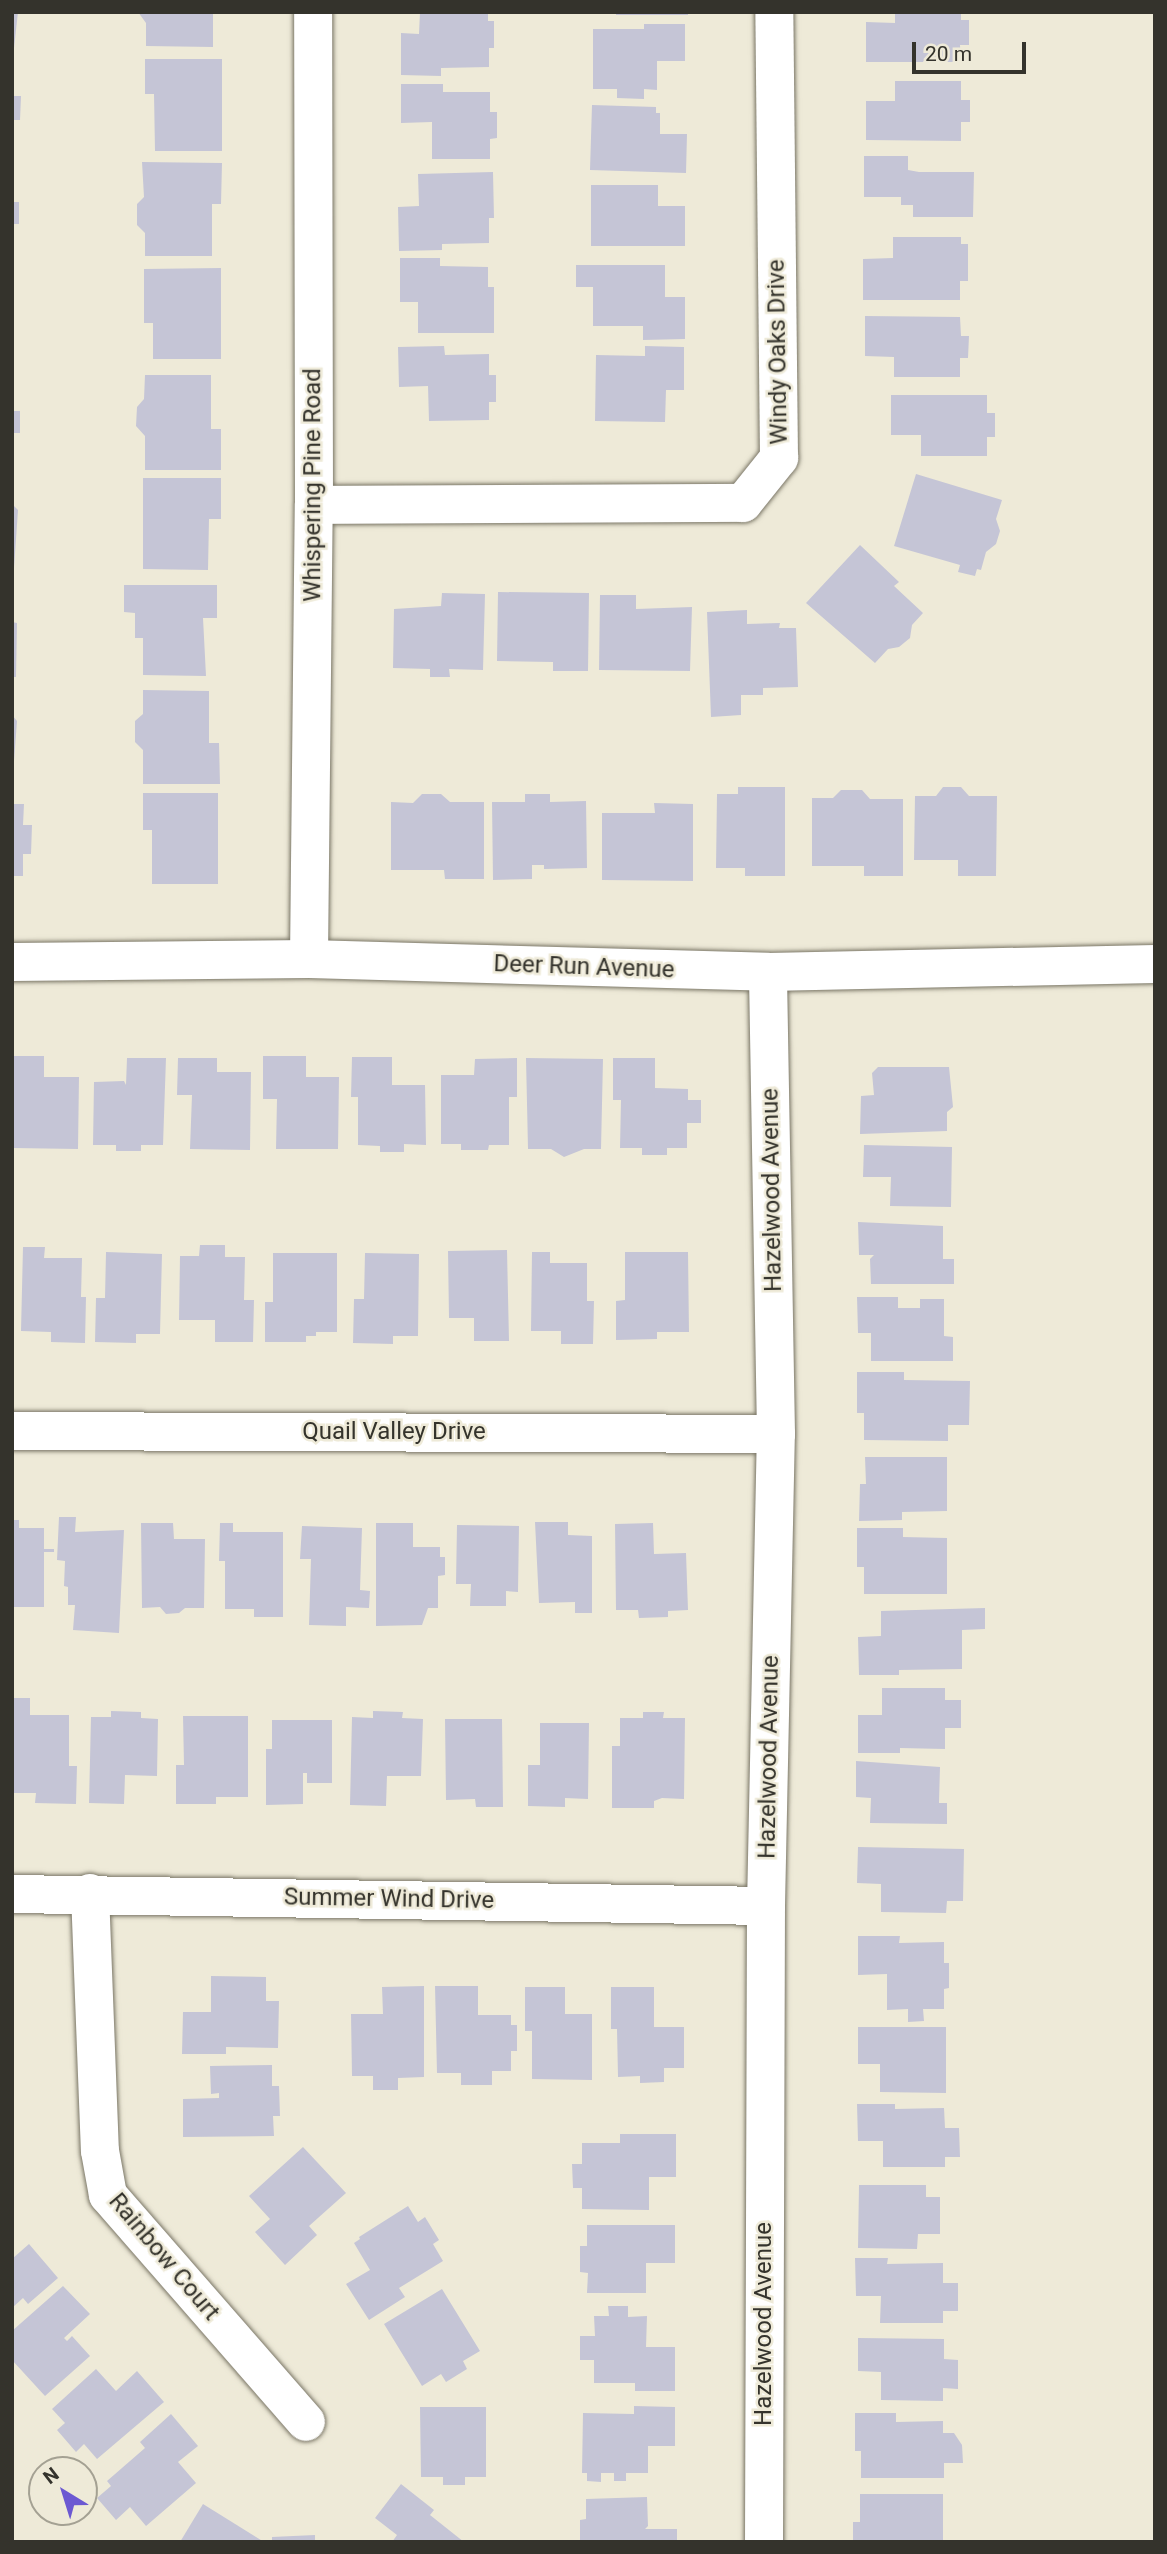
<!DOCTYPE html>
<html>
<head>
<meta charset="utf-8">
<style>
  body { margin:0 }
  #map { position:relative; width:1167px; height:2554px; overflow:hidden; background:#eeead8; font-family:Roboto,sans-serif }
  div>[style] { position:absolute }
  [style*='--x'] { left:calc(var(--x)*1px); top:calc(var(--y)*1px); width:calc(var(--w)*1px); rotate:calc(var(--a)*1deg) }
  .building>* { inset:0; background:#c5c5d6 }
  .roads { filter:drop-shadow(0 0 2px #7a7666) drop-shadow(0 0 2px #7a7666) }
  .minor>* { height:38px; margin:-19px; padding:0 19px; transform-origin:19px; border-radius:19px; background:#fff }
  span { translate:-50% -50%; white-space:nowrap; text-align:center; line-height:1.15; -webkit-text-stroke:5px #eeead8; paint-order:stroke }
  .street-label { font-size:24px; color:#34332c }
  .frame { position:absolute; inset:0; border:14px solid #34332c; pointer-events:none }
  .north { position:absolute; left:28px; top:2456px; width:70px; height:70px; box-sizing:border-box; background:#eeead8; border:2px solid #a4a193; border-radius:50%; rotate:322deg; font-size:19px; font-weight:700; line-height:28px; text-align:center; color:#34332c }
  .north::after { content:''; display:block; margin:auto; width:24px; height:32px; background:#6c59d2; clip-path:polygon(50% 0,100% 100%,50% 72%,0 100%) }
  .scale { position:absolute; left:912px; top:42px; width:114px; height:32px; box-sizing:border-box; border:4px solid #34332c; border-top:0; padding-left:9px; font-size:21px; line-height:24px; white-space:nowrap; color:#34332c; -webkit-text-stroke:5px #eeead8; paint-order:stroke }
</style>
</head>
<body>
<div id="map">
  <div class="building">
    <div style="clip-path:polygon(12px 12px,18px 12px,14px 48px,12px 48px)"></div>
    <div style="clip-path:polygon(138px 12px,213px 12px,213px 47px,146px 46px,146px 23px)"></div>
    <div style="clip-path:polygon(420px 12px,488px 12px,488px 21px,494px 21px,494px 48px,489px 48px,489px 67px,441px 68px,441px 76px,401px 75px,401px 33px,419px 34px)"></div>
    <div style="clip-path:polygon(616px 12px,688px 12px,688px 15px,616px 15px)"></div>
    <div style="clip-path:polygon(895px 12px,961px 12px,961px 20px,969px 20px,969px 45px,960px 45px,961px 62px,866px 62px,866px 22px,895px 23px)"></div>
    <div style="clip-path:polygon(644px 24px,685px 24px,685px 61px,657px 61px,657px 90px,644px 89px,644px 99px,617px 98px,617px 89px,593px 89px,593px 29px,644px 29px)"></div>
    <div style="clip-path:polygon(145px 59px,222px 59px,222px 151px,155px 151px,154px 94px,145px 94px)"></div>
    <div style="clip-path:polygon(895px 81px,961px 81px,961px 100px,970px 100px,970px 122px,961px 122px,961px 141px,866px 140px,866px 101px,895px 101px)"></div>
    <div style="clip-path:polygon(401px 84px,443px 84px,443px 92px,490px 92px,490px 112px,497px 112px,497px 138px,490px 139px,490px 159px,432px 159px,432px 122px,401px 123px)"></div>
    <div style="clip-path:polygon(12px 96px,21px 96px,20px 120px,12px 120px)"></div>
    <div style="clip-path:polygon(592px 105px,656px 107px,656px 113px,660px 113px,660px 134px,687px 134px,686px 173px,590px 170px)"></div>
    <div style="clip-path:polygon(864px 156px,908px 156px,908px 170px,919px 172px,974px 172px,973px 217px,913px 217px,913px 205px,901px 205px,901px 197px,864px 197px)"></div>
    <div style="clip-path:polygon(142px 162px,222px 163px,221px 204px,212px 204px,212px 256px,145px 256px,145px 233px,137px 225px,137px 204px,144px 197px)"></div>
    <div style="clip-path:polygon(493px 172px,494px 218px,489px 218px,489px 243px,442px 244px,442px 250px,399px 251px,398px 207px,419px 206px,418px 174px)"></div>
    <div style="clip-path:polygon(591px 185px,658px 185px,658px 206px,685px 206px,685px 246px,591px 246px)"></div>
    <div style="clip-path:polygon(12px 202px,19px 202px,19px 224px,12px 224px)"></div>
    <div style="clip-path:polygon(893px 237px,961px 237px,961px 244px,968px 244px,968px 281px,960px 281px,960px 300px,863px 300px,863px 259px,893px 258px)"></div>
    <div style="clip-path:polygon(400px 258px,440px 258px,440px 266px,488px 267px,488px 287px,494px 287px,494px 333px,418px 333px,418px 302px,400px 302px)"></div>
    <div style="clip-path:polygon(576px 265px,665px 265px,665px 297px,685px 297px,685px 339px,643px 340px,643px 326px,593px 326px,593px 287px,576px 287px)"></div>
    <div style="clip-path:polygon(221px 268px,221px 359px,153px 359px,153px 323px,144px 323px,144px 269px)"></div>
    <div style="clip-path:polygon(865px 316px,960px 317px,961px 336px,969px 336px,968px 358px,960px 358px,960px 377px,894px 377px,894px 357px,865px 356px)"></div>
    <div style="clip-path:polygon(444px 346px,445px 355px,489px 354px,489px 375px,496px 375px,496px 402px,489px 402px,489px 420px,429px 421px,428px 386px,399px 387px,398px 347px)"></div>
    <div style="clip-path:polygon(645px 346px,684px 347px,684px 390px,666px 390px,665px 422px,595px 421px,596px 355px,645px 356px)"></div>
    <div style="clip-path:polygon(145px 375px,211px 375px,211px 429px,221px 429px,221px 470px,145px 470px,145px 436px,136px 426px,137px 407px,144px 399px)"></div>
    <div style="clip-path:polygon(891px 395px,987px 395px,987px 413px,995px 413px,995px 437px,987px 437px,987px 456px,921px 456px,921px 435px,891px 435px)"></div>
    <div style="clip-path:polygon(12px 411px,20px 411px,20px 433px,12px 433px)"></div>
    <div style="clip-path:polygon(916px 474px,1002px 500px,996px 519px,1000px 531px,996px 544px,986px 552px,981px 570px,977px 569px,975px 576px,958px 572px,960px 565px,894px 546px)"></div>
    <div style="clip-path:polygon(143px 478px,221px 478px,221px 519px,209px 519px,208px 570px,143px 569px)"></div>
    <div style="clip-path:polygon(12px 504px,18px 510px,14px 568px,12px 568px)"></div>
    <div style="clip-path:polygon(860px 545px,899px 582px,894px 586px,923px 613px,912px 625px,910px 638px,899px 647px,888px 649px,875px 663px,806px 603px)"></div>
    <div style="clip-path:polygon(124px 585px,217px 585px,217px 618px,203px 618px,206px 676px,143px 675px,143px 638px,135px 638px,135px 613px,124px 612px)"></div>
    <div style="clip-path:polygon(498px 592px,589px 593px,588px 671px,553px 671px,553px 662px,497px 661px)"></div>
    <div style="clip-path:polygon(442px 593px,485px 594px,483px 670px,449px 669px,450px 677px,430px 677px,430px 669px,393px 668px,394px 609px,441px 606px)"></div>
    <div style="clip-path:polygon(600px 595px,636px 595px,636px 609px,692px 607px,690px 671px,599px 670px)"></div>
    <div style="clip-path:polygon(747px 610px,747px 624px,780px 623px,779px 628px,796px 628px,798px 687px,763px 688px,763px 695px,741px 695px,741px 715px,711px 717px,707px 612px)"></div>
    <div style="clip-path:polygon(12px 622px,17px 623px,16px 677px,12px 677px)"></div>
    <div style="clip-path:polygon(143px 690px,209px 691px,209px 743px,219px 743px,220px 784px,143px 784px,143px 750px,135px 742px,135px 721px,143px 714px)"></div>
    <div style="clip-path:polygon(12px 715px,17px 721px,14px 761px,12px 761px)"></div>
    <div style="clip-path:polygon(738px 787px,785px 787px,785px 876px,745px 876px,745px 868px,716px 868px,717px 794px,738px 794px)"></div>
    <div style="clip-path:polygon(943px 787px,961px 787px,969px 796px,997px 796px,996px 876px,958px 876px,958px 860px,914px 860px,915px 796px,936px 796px)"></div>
    <div style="clip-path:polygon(841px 790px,862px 790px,870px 799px,903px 799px,903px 876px,864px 876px,864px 866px,812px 866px,812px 798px,833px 798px)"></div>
    <div style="clip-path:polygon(143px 793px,218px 793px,218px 884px,152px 884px,152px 830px,143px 830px)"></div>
    <div style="clip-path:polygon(422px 794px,441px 794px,450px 802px,484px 802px,484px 879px,445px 879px,444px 870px,391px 870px,391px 802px,413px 803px)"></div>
    <div style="clip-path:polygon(525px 794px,550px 794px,550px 802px,586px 801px,587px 868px,544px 869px,544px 865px,532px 865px,532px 879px,493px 880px,492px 802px,525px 802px)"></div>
    <div style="clip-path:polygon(654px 803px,693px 804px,693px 881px,602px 880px,602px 813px,655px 813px)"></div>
    <div style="clip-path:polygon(12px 804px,24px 804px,23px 825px,32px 825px,31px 854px,23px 854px,23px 876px,12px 876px)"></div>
    <div style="clip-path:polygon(12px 1056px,44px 1056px,44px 1077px,79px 1077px,78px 1149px,13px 1148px)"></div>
    <div style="clip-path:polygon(263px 1056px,306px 1056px,306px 1077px,339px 1077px,338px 1149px,276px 1149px,277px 1099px,263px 1099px)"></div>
    <div style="clip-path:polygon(352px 1057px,392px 1057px,392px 1085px,425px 1085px,426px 1145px,404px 1144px,404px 1152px,380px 1152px,380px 1146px,358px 1145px,358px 1097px,351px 1097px)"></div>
    <div style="clip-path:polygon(127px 1058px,166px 1058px,163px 1145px,141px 1145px,141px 1151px,116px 1151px,116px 1145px,93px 1145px,94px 1082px,124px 1081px,126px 1085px)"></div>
    <div style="clip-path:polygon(178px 1058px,217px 1058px,217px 1072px,251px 1072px,250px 1150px,190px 1149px,192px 1095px,177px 1095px)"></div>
    <div style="clip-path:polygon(517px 1058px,517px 1097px,509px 1097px,509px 1145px,489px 1145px,488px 1150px,461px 1150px,461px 1144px,441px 1144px,441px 1075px,474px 1075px,475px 1059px)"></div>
    <div style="clip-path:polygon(526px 1058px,603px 1059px,601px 1149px,584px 1149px,564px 1157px,551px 1149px,528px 1149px)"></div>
    <div style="clip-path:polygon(613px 1058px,655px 1058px,655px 1088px,688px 1089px,688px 1100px,701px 1100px,701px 1123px,687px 1123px,687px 1148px,667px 1148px,667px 1155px,642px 1155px,642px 1148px,620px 1148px,621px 1100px,613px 1100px)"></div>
    <div style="clip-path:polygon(878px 1067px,949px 1067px,953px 1107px,947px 1112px,947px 1131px,860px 1134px,861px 1096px,874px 1095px,872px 1073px)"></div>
    <div style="clip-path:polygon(864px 1145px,952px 1147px,951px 1207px,890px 1206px,891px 1177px,863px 1177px)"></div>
    <div style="clip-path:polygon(858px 1222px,943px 1226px,943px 1259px,954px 1259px,954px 1284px,871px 1284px,870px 1259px,874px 1255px,859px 1255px)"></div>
    <div style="clip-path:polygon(200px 1245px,225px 1245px,225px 1257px,245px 1257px,244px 1300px,254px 1300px,253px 1342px,215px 1342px,215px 1320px,179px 1320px,180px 1256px,199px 1256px)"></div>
    <div style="clip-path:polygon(23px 1247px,45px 1247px,44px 1258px,82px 1258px,81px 1297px,86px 1297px,85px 1343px,51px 1342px,51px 1332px,21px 1331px)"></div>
    <div style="clip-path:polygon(507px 1250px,509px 1341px,474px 1341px,474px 1318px,449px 1318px,448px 1251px)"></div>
    <div style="clip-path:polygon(106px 1252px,162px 1254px,160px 1334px,136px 1334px,136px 1343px,95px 1342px,96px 1298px,105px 1298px)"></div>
    <div style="clip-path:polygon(532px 1252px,550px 1252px,550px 1263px,587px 1263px,587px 1301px,594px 1301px,593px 1344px,561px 1344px,561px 1331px,531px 1331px)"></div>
    <div style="clip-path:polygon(625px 1252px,688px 1252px,689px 1332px,657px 1332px,657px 1339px,616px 1340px,616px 1301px,625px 1300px)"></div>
    <div style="clip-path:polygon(273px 1253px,337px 1253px,337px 1332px,316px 1332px,316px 1336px,306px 1336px,306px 1342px,265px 1342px,265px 1302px,273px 1302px)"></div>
    <div style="clip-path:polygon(365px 1253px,419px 1254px,418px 1336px,393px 1336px,393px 1344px,353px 1343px,354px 1299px,364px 1299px)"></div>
    <div style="clip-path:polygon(857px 1297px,898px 1297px,898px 1308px,920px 1308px,920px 1299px,944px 1299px,944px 1336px,953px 1337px,953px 1361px,871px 1361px,871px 1333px,858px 1333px)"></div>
    <div style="clip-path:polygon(857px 1372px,904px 1372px,904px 1380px,970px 1381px,969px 1425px,948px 1425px,948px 1441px,864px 1440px,864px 1413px,857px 1413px)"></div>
    <div style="clip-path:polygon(865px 1457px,947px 1457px,947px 1511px,902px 1512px,902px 1520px,859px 1521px,860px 1484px,866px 1484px)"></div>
    <div style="clip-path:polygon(59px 1517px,76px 1517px,75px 1532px,124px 1530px,119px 1633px,73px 1630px,75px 1605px,68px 1605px,68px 1587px,64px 1586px,65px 1561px,57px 1560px)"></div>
    <div style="clip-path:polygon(12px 1520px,19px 1520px,19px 1528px,44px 1528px,44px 1549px,54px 1549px,54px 1552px,44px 1552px,44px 1607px,12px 1607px)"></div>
    <div style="clip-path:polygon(535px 1522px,568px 1522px,568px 1535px,592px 1536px,592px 1613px,575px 1613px,575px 1602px,539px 1603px)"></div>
    <div style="clip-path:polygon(141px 1523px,173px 1523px,174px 1539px,205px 1539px,204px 1608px,185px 1608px,179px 1613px,166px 1614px,160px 1607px,142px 1608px)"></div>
    <div style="clip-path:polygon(220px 1523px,233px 1523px,233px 1532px,283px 1532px,283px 1617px,254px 1617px,254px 1609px,225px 1609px,225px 1561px,219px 1561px)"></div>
    <div style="clip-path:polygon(376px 1523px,413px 1523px,413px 1547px,440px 1547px,440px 1557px,445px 1557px,445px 1575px,438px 1576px,438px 1608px,428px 1608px,422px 1625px,376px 1626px)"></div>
    <div style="clip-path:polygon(653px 1523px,654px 1554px,686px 1553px,688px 1610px,668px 1611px,668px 1617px,639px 1618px,638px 1610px,616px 1610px,615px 1524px)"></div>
    <div style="clip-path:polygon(457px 1525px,519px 1526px,518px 1592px,506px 1591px,506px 1606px,470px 1606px,471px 1584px,456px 1584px)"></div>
    <div style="clip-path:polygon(302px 1526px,362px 1528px,360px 1590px,370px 1591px,369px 1608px,346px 1607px,346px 1626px,309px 1625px,311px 1559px,300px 1559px)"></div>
    <div style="clip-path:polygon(857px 1528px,903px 1528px,903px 1537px,947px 1538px,947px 1594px,864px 1594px,864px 1567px,857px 1567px)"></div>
    <div style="clip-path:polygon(985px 1608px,985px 1629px,962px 1630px,962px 1669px,899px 1670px,899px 1675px,859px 1675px,858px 1637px,881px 1636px,881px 1611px)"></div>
    <div style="clip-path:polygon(882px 1688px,945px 1688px,945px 1700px,961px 1700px,961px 1728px,945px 1728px,945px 1749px,900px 1748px,900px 1753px,858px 1753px,858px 1715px,882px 1715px)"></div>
    <div style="clip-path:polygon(12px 1698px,30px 1698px,30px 1715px,69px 1715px,69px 1766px,77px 1766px,76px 1804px,35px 1803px,36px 1793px,12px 1793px)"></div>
    <div style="clip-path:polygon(111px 1711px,141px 1712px,141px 1718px,158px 1719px,157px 1776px,125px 1775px,124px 1804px,89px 1803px,91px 1717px,111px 1717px)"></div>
    <div style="clip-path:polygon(373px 1711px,403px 1712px,402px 1718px,423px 1719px,421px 1776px,387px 1776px,386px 1806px,350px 1805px,352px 1717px,373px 1718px)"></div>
    <div style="clip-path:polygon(643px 1712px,664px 1712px,663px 1718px,685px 1718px,684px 1799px,662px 1798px,654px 1801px,654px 1808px,612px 1808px,612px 1746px,620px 1746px,620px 1718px,643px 1718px)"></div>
    <div style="clip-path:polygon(183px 1716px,248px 1716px,248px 1797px,216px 1797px,216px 1804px,176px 1804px,176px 1765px,184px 1765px)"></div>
    <div style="clip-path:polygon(445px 1719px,502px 1719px,503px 1807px,476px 1807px,475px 1799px,446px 1800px)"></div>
    <div style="clip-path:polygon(272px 1720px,332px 1720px,332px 1783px,307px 1783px,307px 1773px,303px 1773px,303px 1804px,266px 1805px,266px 1749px,272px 1749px)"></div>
    <div style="clip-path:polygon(540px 1723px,589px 1723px,588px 1799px,565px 1798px,565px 1807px,528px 1806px,528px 1765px,540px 1765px)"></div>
    <div style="clip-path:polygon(856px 1761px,940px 1767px,939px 1803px,947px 1803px,947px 1824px,870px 1823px,871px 1798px,856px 1797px)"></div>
    <div style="clip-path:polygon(858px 1847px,964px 1849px,963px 1901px,947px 1901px,946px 1913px,881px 1912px,881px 1884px,857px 1883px)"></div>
    <div style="clip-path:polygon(858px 1936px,900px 1936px,899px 1943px,944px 1942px,944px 1963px,949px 1963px,949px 1988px,944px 1989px,944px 2009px,923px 2009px,924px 2021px,908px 2022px,908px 2009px,887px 2010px,887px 1974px,858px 1975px)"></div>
    <div style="clip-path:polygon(211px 1976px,266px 1977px,266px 2001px,279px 2001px,278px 2048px,226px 2047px,226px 2054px,182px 2054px,183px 2012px,211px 2012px)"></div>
    <div style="clip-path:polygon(424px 1986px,424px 2077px,398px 2078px,398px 2090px,373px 2090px,373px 2076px,352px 2076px,351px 2014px,383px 2014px,382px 1987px)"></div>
    <div style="clip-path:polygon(435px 1986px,478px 1986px,478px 2015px,511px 2015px,511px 2025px,517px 2025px,517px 2051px,511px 2051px,511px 2071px,492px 2071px,492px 2085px,461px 2085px,461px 2073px,437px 2073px)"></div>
    <div style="clip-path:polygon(525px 1987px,565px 1987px,565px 2014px,592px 2014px,592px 2080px,532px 2079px,532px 2031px,525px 2031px)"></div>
    <div style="clip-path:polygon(611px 1987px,654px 1987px,654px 2027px,684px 2027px,684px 2068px,664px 2068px,664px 2082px,640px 2083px,640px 2076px,618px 2077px,617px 2029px,611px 2029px)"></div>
    <div style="clip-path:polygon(858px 2027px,946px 2027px,946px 2093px,880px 2092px,880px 2064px,858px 2064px)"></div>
    <div style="clip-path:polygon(272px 2065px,272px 2086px,279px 2086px,280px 2116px,273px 2116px,274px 2136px,183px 2137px,183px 2099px,219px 2098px,219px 2093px,211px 2094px,210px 2066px)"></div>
    <div style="clip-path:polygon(857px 2104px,895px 2104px,895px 2109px,944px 2108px,945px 2128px,959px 2128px,960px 2157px,945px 2157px,945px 2167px,883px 2167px,883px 2141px,858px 2141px)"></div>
    <div style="clip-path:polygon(620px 2134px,676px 2134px,676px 2177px,649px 2177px,649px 2210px,582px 2209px,582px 2188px,573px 2188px,572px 2164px,582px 2164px,582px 2143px,620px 2143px)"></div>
    <div style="clip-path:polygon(303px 2147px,346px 2193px,309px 2226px,317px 2235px,285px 2265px,255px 2232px,270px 2219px,249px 2196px)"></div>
    <div style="clip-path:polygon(859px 2185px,926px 2185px,926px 2197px,940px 2197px,940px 2234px,918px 2234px,917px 2249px,858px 2248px)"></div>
    <div style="clip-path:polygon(408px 2206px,418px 2222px,425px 2217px,439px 2240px,433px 2244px,443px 2261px,399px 2288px,405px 2297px,369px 2320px,346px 2284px,370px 2270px,354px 2243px,360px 2239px,359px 2237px)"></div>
    <div style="clip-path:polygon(587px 2225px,675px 2225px,675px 2263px,646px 2263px,646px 2293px,587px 2293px,588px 2273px,580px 2272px,580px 2246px,587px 2246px)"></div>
    <div style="clip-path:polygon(29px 2244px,58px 2278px,28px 2304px,23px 2298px,12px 2308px,12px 2259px)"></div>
    <div style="clip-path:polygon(855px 2258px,888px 2258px,887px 2264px,943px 2263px,943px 2283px,958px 2283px,958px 2311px,943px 2311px,943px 2323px,880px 2323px,881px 2296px,856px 2296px)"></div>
    <div style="clip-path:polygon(63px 2286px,90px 2314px,64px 2338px,67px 2341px,72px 2336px,90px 2356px,45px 2396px,12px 2360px,12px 2331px)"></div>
    <div style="clip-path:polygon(442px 2289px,480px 2351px,463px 2361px,467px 2369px,446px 2382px,441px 2374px,422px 2386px,384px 2324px)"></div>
    <div style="clip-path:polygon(608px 2306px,628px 2306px,628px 2317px,647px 2316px,646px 2347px,675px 2347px,675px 2391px,635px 2391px,635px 2383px,594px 2383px,594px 2360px,580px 2360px,580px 2336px,595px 2336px,594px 2316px,609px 2316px)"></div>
    <div style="clip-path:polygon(858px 2338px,944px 2339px,944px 2359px,958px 2360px,958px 2389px,943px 2388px,943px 2401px,881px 2400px,881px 2372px,858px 2371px)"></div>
    <div style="clip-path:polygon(96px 2369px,116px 2391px,137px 2371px,164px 2402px,97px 2459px,84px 2444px,76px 2452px,57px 2430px,65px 2423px,52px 2409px)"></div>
    <div style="clip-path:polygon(634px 2406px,675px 2407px,675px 2446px,648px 2446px,648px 2473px,626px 2473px,626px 2481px,614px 2481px,614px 2473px,601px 2473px,601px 2482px,587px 2481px,587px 2473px,582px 2473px,583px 2413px,634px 2414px)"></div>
    <div style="clip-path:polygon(420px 2407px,486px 2407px,486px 2477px,465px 2477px,465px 2485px,443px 2485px,443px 2477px,421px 2477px)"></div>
    <div style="clip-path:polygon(855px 2413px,896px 2413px,896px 2422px,943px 2421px,943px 2433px,954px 2433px,962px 2445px,963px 2463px,944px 2463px,944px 2478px,861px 2478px,861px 2451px,855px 2451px)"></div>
    <div style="clip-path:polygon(171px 2414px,198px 2446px,178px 2462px,196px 2483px,146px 2526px,130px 2507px,116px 2520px,97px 2498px,111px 2486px,107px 2481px,145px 2448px,140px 2442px)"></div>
    <div style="clip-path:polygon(401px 2484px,434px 2510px,430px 2515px,464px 2542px,392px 2542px,397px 2535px,375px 2518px)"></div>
    <div style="clip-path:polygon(860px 2494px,943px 2494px,943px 2542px,853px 2542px,853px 2522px,860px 2522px)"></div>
    <div style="clip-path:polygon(647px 2497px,648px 2526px,645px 2529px,677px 2529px,677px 2542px,580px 2542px,580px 2520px,586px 2519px,586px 2499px)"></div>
    <div style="clip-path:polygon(203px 2504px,264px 2542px,180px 2542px)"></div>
    <div style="clip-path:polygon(315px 2535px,315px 2542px,272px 2542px,272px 2537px)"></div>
  </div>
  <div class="roads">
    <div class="minor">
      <div style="--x:314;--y:505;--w:429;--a:-0.3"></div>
      <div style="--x:743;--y:503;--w:58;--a:-51.3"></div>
      <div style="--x:779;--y:458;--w:446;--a:-90.6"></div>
      <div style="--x:309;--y:959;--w:454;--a:-89.4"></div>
      <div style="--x:314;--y:505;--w:493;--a:-90.1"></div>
      <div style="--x:12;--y:962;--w:297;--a:-0.6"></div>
      <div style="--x:309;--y:959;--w:459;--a:1.6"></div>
      <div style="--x:768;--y:972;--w:387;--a:-1.2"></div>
      <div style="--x:12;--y:1431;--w:764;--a:0.22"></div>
      <div style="--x:90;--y:1893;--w:258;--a:87.8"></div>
      <div style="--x:100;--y:2151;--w:45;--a:79.7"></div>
      <div style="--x:108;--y:2195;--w:301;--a:48.9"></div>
      <div style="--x:12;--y:1894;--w:754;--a:0.91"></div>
      <div style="--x:764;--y:2542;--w:636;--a:-89.82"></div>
      <div style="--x:766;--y:1906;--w:472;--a:-88.8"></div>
      <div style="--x:776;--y:1434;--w:462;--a:-91"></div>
    </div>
  </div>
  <div class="street-label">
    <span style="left:778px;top:352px;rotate:-91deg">Windy Oaks Drive</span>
    <span style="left:313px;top:485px;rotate:-90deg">Whispering Pine Road</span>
    <span style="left:584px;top:967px;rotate:2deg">Deer Run Avenue</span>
    <span style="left:772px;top:1190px;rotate:-91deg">Hazelwood Avenue</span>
    <span style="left:394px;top:1432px">Quail Valley Drive</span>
    <span style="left:769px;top:1757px;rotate:-89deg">Hazelwood Avenue</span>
    <span style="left:389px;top:1899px;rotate:1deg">Summer Wind Drive</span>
    <span style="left:164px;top:2257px;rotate:50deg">Rainbow Court</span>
    <span style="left:764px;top:2324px;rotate:-90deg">Hazelwood Avenue</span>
  </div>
  <div class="frame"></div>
  <div class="north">N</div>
  <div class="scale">20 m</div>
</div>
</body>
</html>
